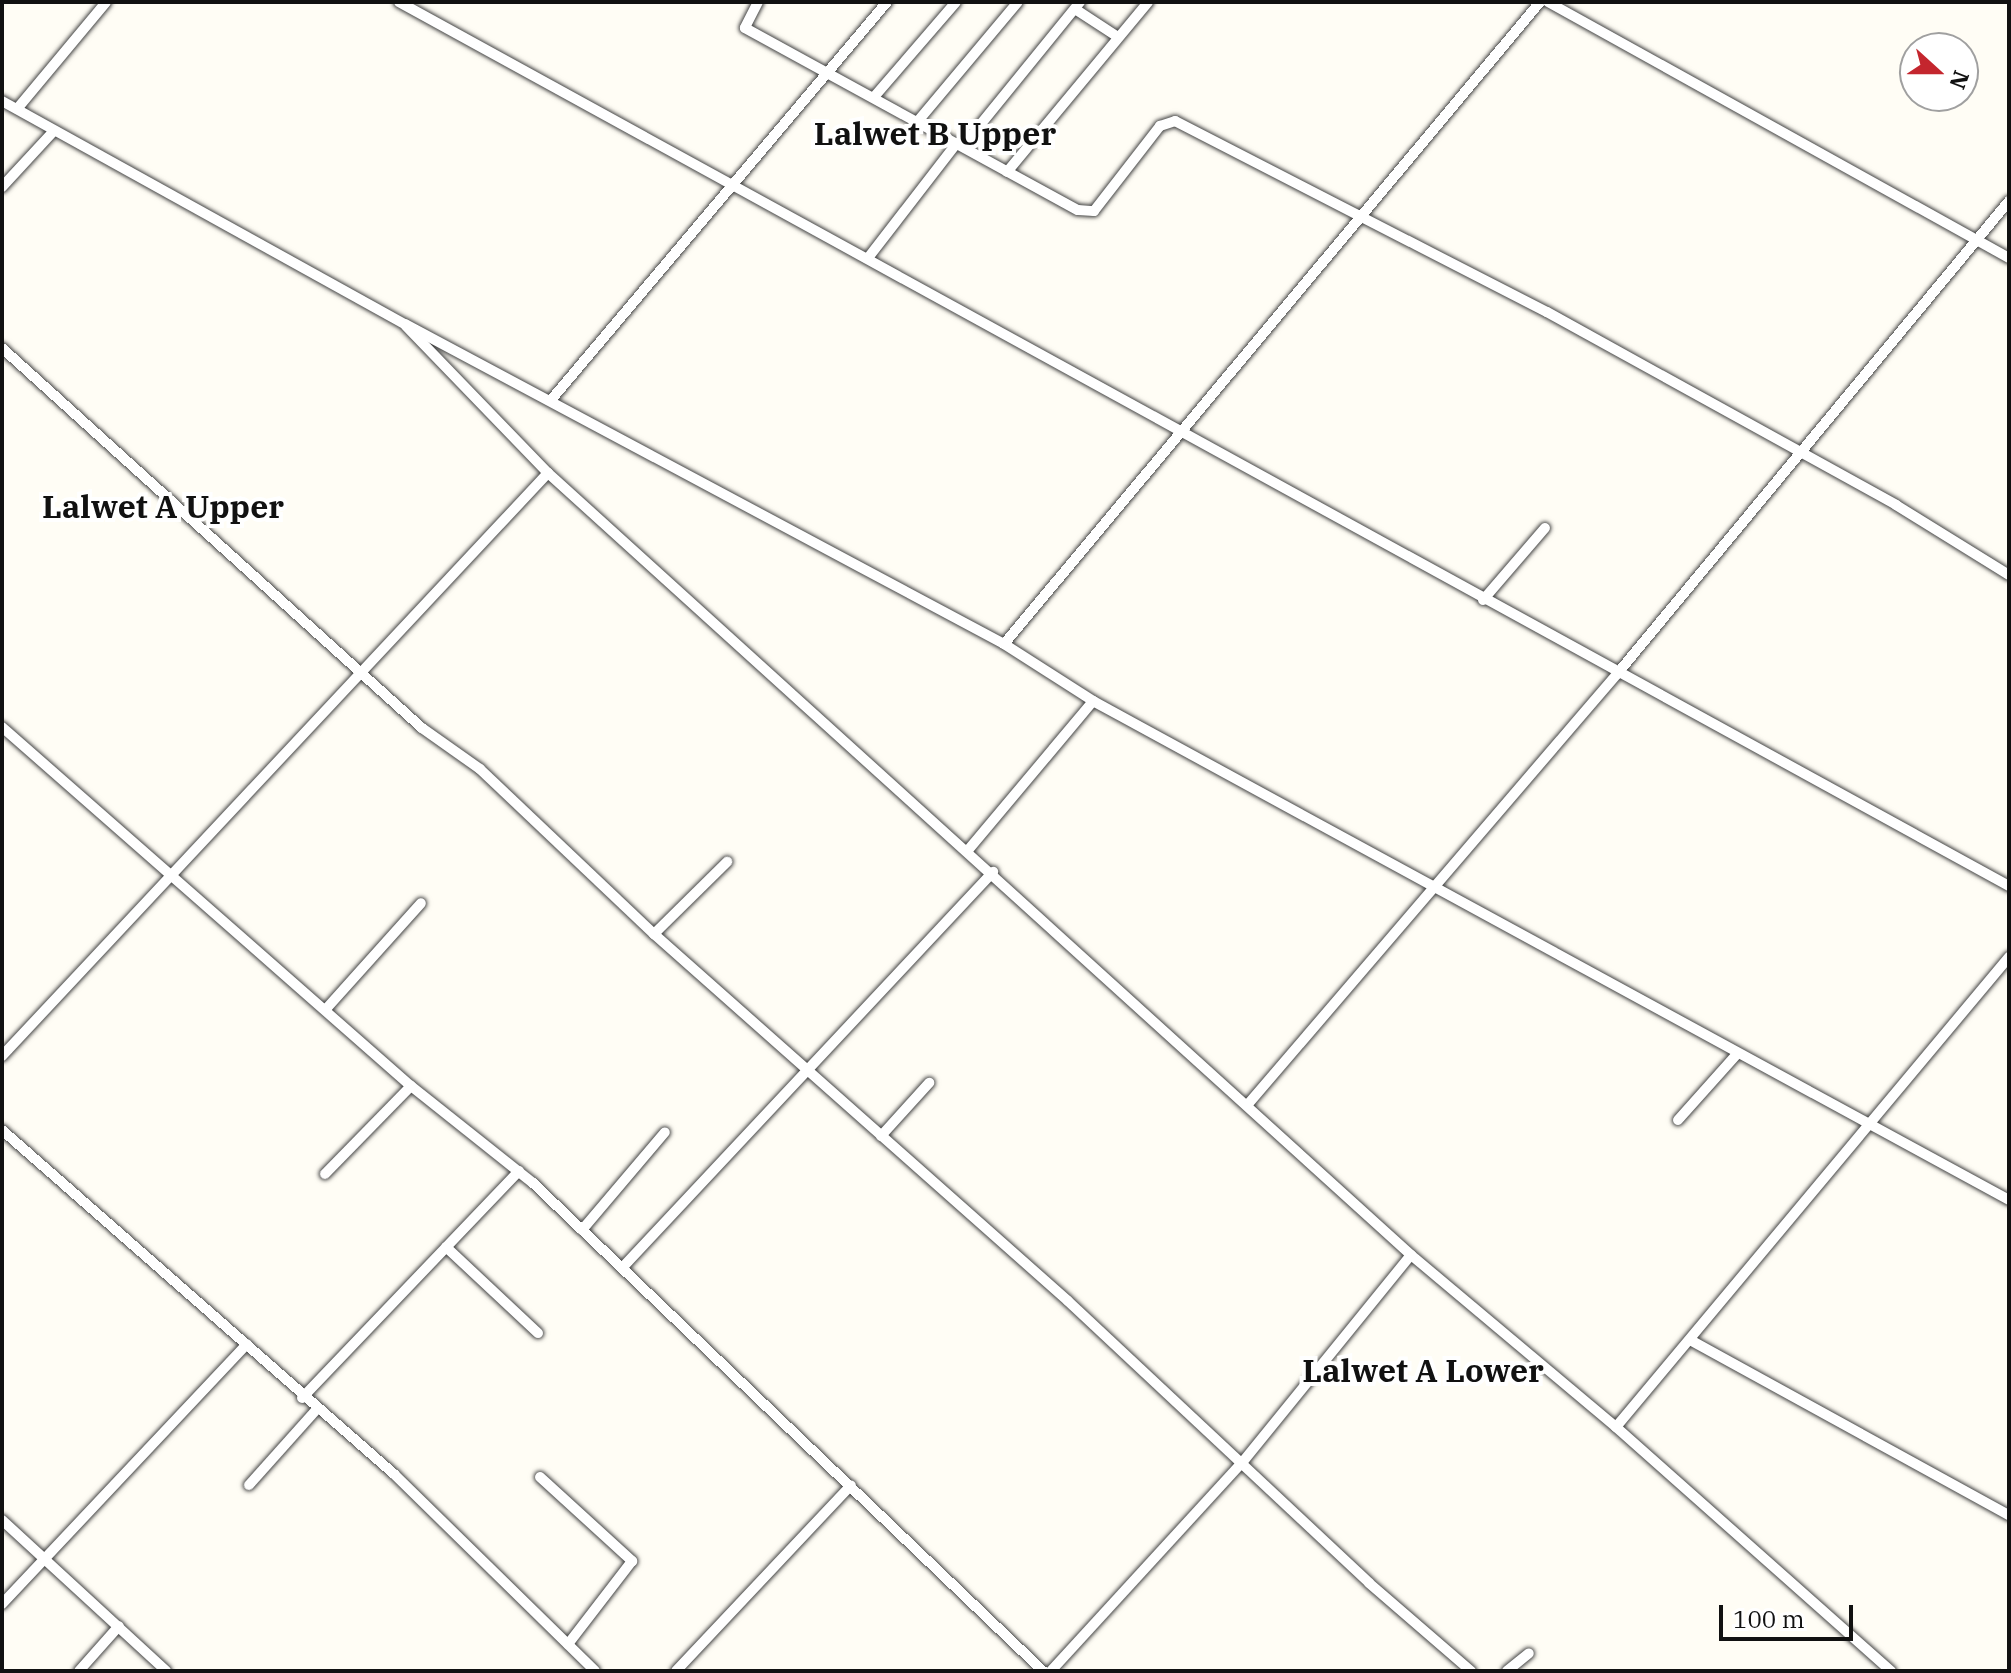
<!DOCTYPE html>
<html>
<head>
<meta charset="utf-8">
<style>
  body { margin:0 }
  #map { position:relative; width:2011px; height:1673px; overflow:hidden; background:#fffdf5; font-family:"IBM Plex Serif",serif }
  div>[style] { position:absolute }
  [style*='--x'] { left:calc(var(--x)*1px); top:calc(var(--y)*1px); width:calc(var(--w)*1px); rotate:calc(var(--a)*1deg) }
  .roads { filter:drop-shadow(0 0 2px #444) drop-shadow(0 0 2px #444) }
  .minor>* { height:10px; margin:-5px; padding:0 5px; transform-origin:5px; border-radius:5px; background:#fff }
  span { translate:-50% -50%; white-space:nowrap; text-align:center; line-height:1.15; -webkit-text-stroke:8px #fff; paint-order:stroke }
  .quarter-label { font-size:32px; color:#111; font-weight:700 }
  .frame { position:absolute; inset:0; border:4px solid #111; pointer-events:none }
  .north { position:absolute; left:1899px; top:32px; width:80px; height:80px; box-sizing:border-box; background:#fff; border:2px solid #a0a0a0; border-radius:50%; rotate:111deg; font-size:22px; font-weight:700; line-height:32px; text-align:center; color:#111 }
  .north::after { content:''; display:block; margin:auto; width:28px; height:36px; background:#c4262e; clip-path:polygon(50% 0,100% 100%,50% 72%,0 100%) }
  .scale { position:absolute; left:1719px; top:1605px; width:134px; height:36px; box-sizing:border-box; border:4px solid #111; border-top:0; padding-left:10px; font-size:24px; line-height:28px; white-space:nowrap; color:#111; -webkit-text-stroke:6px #fff; paint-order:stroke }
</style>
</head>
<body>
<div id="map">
  <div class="roads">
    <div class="minor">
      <div style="--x:399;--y:2;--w:1837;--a:28.77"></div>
      <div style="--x:758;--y:2;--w:29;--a:117"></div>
      <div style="--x:745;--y:28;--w:379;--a:28.7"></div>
      <div style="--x:1078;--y:210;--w:16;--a:4"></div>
      <div style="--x:1094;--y:211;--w:108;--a:-52.2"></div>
      <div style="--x:1160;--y:126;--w:16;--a:-18"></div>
      <div style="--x:1175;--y:121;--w:418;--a:27.2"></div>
      <div style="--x:1547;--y:312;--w:399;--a:28.9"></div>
      <div style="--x:1896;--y:505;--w:133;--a:31.8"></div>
      <div style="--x:1548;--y:2;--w:527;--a:29.04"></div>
      <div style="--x:1075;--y:9;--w:51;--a:33.1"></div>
      <div style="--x:874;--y:97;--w:125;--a:-49.2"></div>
      <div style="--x:2;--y:101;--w:461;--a:29"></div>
      <div style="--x:405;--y:324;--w:679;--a:28.11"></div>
      <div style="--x:1004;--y:644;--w:106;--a:32.6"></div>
      <div style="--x:1093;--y:701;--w:1043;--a:28.58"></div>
      <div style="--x:17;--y:109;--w:139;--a:-50.2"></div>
      <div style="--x:918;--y:121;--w:155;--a:-50"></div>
      <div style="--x:963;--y:146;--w:186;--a:-50.9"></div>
      <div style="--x:1007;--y:172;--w:221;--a:-50.3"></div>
      <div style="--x:2;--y:187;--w:75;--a:-47.2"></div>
      <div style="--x:868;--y:258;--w:145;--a:-52.3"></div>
      <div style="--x:406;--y:326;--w:204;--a:46"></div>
      <div style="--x:548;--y:473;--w:1165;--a:42.18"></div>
      <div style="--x:1411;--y:1255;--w:268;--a:40"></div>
      <div style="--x:1616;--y:1427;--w:368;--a:41.6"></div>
      <div style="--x:2;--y:348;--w:566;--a:42.14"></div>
      <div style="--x:422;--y:728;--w:71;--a:35.3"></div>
      <div style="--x:480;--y:769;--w:240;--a:43.5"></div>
      <div style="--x:654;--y:934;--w:553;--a:41.56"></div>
      <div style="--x:1068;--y:1301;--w:412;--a:43.1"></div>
      <div style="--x:1369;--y:1583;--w:135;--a:40.8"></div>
      <div style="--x:551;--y:400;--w:521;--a:-49.83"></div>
      <div style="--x:1483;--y:600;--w:95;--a:-49.3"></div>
      <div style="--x:1004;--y:644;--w:836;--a:-50.14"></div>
      <div style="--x:2;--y:727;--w:544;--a:41.28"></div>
      <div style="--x:411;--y:1086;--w:156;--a:38.5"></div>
      <div style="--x:533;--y:1183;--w:706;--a:43.74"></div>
      <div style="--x:969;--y:849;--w:193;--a:-50"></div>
      <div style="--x:654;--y:934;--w:103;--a:-44.6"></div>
      <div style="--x:326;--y:1009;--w:142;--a:-48.1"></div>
      <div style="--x:2;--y:1056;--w:799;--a:-46.88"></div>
      <div style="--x:1249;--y:1103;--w:565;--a:-49.38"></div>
      <div style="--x:1617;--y:674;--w:614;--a:-50.35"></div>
      <div style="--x:1678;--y:1120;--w:89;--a:-48.2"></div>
      <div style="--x:2;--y:1130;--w:522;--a:41.27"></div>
      <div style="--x:394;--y:1474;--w:281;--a:44.4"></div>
      <div style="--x:881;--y:1136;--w:72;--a:-47.8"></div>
      <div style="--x:325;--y:1174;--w:123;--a:-45.7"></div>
      <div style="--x:582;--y:1230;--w:128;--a:-49.7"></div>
      <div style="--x:446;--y:1247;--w:126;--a:43.1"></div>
      <div style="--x:622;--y:1268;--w:543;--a:-46.87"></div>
      <div style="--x:1692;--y:1341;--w:362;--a:28.8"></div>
      <div style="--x:302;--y:1398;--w:314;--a:-46.3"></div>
      <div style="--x:1616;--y:1427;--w:613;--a:-50.1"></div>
      <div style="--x:540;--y:1477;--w:125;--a:42.4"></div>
      <div style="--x:632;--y:1561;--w:105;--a:127.6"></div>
      <div style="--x:249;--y:1485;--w:101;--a:-48.2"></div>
      <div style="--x:2;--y:1520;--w:223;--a:42.6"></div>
      <div style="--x:2;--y:1604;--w:357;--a:-46.7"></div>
      <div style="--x:79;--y:1671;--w:60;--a:-48.4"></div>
      <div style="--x:676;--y:1671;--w:255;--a:-46.7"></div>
      <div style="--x:1051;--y:1671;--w:281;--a:-47.5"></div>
      <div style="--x:1241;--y:1464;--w:269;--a:-50.9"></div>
      <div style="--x:1507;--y:1671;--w:28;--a:-39"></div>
    </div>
  </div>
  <div class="quarter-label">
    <span style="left:935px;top:133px">Lalwet B Upper</span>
    <span style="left:163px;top:506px">Lalwet A Upper</span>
    <span style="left:1423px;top:1370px">Lalwet A Lower</span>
  </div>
  <div class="frame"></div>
  <div class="north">N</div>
  <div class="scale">100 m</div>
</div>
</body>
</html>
